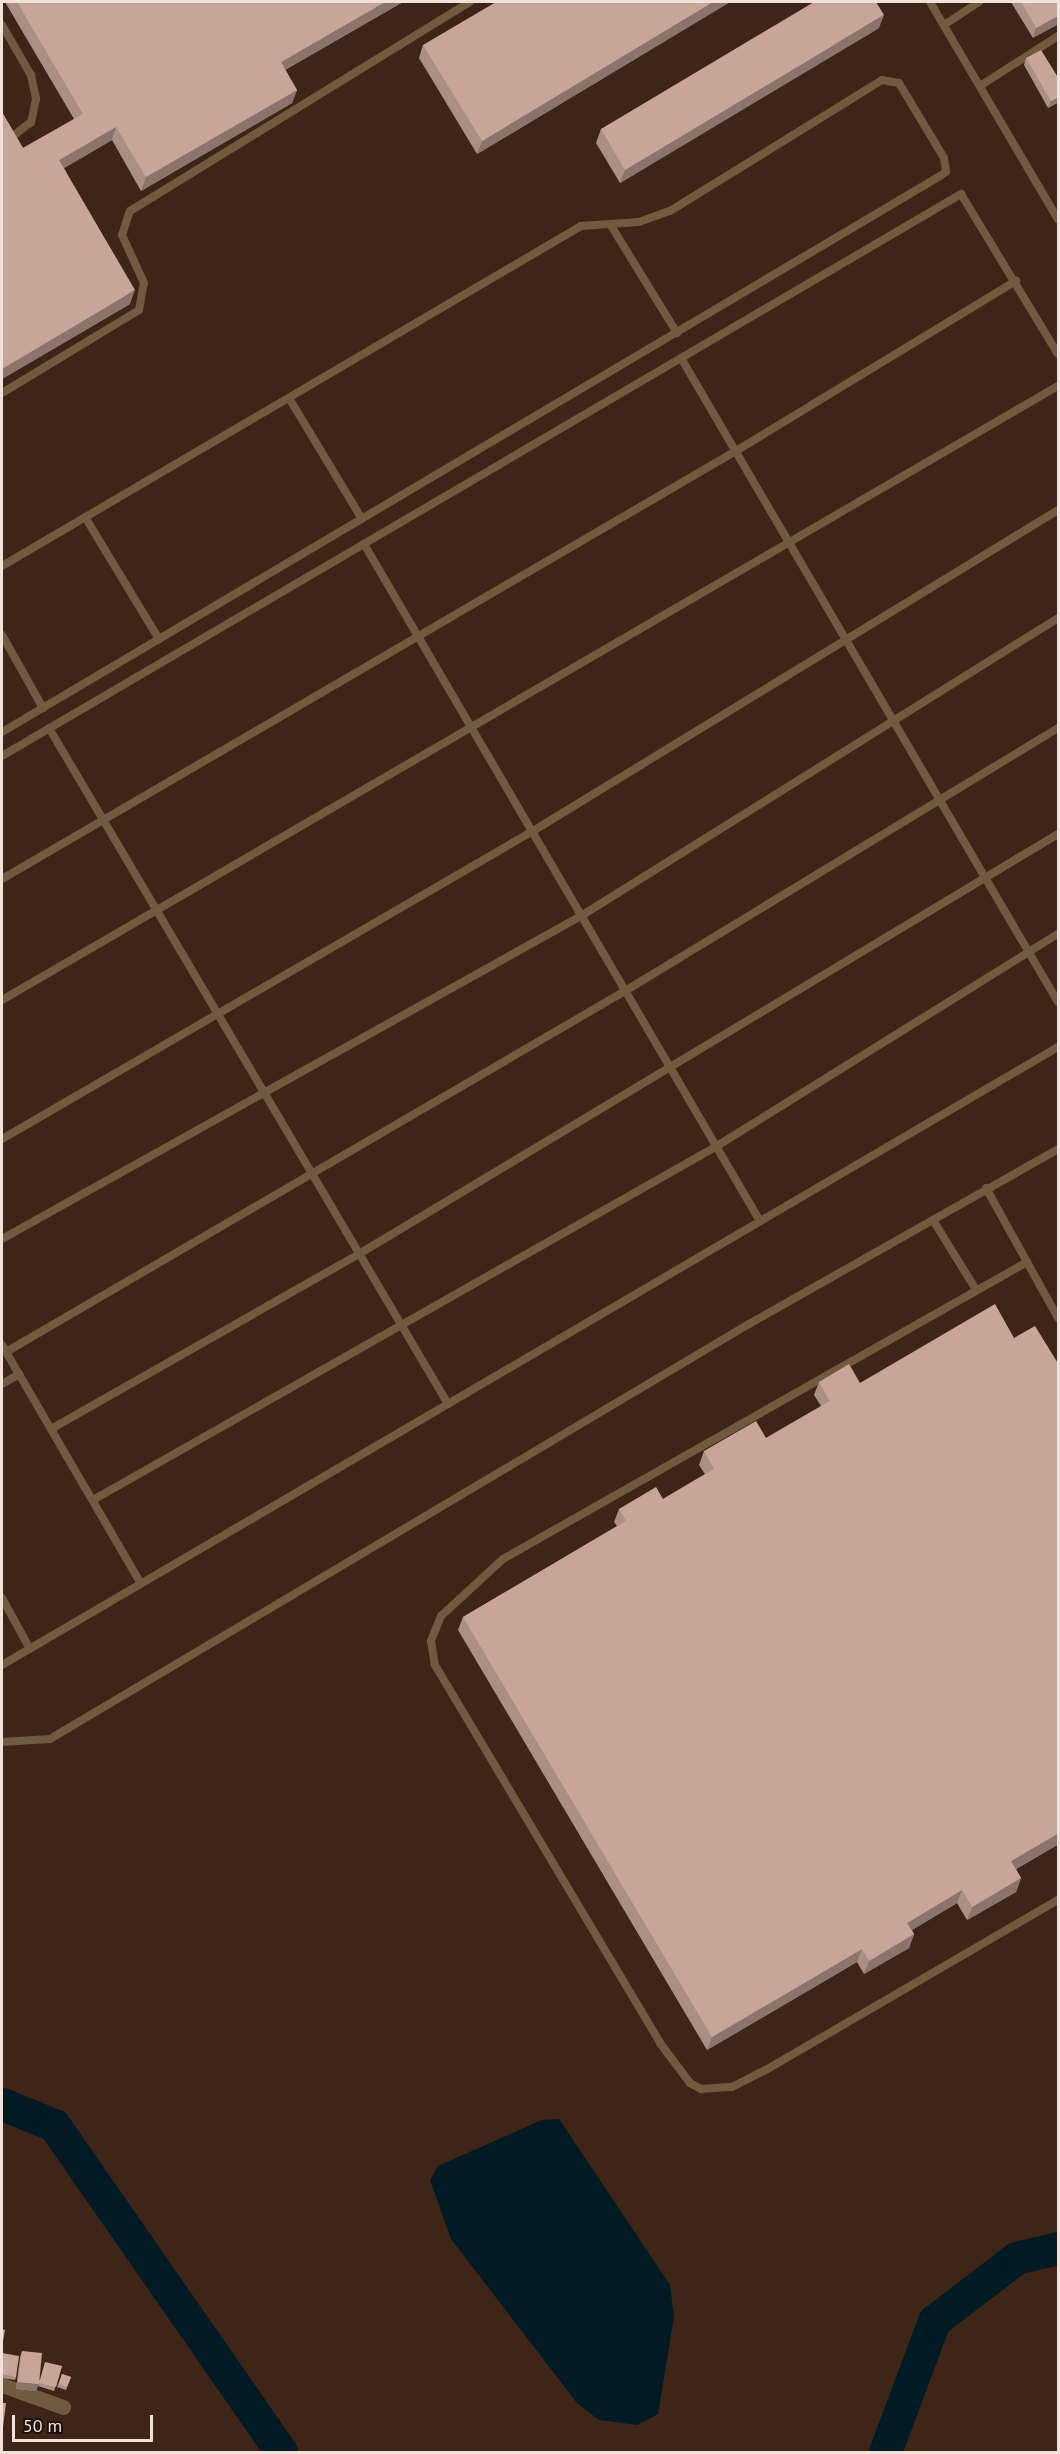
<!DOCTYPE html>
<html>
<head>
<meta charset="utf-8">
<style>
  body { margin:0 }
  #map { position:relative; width:1060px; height:2454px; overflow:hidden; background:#3e2518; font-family:"PT Sans",sans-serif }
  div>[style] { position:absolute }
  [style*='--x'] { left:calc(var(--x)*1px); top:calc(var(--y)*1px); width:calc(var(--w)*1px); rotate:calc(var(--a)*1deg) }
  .water>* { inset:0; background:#011a24 }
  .river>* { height:33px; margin:-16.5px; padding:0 16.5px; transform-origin:16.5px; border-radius:16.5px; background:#011a24 }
  .lane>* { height:8px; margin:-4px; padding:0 4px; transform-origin:4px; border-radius:4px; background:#705a40 }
  .street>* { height:15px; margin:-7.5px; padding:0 7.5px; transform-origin:7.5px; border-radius:7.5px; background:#705a40 }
  .wall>* { inset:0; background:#ab8f84 }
  .shaded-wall>* { inset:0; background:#8b746b }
  .building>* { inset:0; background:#c7a699 }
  span { translate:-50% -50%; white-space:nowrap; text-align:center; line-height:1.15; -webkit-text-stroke:6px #1d120c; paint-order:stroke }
  .frame { position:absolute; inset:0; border:3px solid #f2e1d8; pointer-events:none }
  .scale { position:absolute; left:12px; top:2415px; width:141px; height:27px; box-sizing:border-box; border:3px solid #f2e1d8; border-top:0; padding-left:8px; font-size:18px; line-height:21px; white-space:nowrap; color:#f2e1d8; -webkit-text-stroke:4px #1d120c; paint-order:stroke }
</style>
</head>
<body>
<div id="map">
  <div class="water">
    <div style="clip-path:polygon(559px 2119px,670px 2285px,674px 2317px,658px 2414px,638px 2425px,599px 2420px,577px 2403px,451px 2239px,430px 2180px,438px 2166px,542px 2120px)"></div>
  </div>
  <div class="river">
    <div style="--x:2;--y:2104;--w:56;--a:22"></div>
    <div style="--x:54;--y:2125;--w:398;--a:55.2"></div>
    <div style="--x:885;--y:2452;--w:140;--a:-69.5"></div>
    <div style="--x:934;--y:2321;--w:103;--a:-37.5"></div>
    <div style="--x:1016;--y:2258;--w:43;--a:-13.4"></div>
  </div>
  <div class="lane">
    <div style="--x:930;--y:2;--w:252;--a:59.5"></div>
    <div style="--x:2;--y:25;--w:58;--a:59.9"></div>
    <div style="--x:31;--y:75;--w:25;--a:78"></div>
    <div style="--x:36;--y:99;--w:24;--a:102"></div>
    <div style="--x:31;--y:122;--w:29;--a:142"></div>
    <div style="--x:944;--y:25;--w:42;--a:-33.3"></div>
    <div style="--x:980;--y:86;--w:93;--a:-32.7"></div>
    <div style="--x:610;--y:224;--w:128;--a:58.4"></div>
    <div style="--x:681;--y:358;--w:746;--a:59.66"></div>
    <div style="--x:2;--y:393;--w:160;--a:-31.2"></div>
    <div style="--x:139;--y:310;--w:27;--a:-80"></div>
    <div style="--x:144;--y:283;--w:53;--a:-114.6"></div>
    <div style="--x:122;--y:235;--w:25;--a:-72"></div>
    <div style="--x:130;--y:211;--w:399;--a:-31.6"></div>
    <div style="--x:289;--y:398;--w:141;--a:58.9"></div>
    <div style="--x:85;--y:517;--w:143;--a:58.8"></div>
    <div style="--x:364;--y:544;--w:784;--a:59.68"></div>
    <div style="--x:2;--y:566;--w:671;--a:-30.42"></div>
    <div style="--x:581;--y:226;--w:58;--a:-3.9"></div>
    <div style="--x:639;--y:222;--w:33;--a:-20"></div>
    <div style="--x:670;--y:211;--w:249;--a:-31.7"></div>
    <div style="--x:882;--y:80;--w:17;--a:10"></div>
    <div style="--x:899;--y:83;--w:87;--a:59"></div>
    <div style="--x:944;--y:158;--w:14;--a:82"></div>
    <div style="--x:946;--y:172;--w:7;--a:146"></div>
    <div style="--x:940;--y:176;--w:1090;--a:149.34"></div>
    <div style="--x:2;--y:635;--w:84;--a:60.7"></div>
    <div style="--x:49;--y:728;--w:785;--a:59.45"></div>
    <div style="--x:2;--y:756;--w:1112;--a:-30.37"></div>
    <div style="--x:961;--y:194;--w:187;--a:58.8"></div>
    <div style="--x:2;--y:879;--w:850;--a:-30.25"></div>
    <div style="--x:736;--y:451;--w:328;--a:-31.3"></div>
    <div style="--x:2;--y:1000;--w:1222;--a:-30.18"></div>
    <div style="--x:2;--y:1139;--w:614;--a:-30.12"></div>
    <div style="--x:533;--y:831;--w:615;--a:-31.44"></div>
    <div style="--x:986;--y:1188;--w:149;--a:61"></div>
    <div style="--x:933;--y:1220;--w:80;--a:58.3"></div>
    <div style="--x:2;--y:1239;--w:663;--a:-29.16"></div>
    <div style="--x:581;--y:916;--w:562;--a:-31.99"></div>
    <div style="--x:1027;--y:1262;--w:602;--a:150.46"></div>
    <div style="--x:503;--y:1559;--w:84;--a:137.4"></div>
    <div style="--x:441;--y:1616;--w:27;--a:112"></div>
    <div style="--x:431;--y:1641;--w:24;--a:81"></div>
    <div style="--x:435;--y:1665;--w:440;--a:59.2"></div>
    <div style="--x:660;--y:2043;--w:50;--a:53.1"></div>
    <div style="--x:690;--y:2083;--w:13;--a:29"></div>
    <div style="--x:701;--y:2089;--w:31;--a:-4"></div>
    <div style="--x:732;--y:2087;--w:36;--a:-27"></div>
    <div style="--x:764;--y:2071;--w:340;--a:-30.2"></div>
    <div style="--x:2;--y:1345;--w:276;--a:59.8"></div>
    <div style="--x:6;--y:1352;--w:717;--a:-30.25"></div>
    <div style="--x:625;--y:991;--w:507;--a:-31.27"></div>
    <div style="--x:2;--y:1384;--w:20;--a:-30"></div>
    <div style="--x:51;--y:1429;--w:354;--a:-29.6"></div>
    <div style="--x:359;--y:1254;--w:815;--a:-31"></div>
    <div style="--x:93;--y:1500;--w:717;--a:-29.57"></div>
    <div style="--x:717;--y:1146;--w:402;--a:-31.9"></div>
    <div style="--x:2;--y:1598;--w:58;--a:61.2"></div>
    <div style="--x:2;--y:1665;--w:1224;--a:-30.34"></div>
    <div style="--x:2;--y:1742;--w:48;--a:-3.6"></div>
    <div style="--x:50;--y:1739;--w:813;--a:-30.7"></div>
    <div style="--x:749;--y:1324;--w:355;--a:-29.5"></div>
  </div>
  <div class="street">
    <div style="--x:2;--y:2385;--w:65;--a:19.8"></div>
  </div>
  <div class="wall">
    <div style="clip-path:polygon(5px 2px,403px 2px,285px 70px,297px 90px,292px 103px,141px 191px,112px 140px,64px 168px,130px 304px,2px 379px,2px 112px,23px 148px,74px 119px)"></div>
    <div style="clip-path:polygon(730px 2px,477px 154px,419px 58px,423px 45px)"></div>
    <div style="clip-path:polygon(1011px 2px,1059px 2px,1033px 38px)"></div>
    <div style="clip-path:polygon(879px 28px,620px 183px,596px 143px,601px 129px)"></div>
    <div style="clip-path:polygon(1026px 58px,1059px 102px,1048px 108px,1024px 65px)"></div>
    <div style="clip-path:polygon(1014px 1338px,1059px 1365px,1059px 1844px,1016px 1869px,1021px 1878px,1016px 1892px,967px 1920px,957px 1903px,912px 1930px,914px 1934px,909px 1948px,864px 1974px,857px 1962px,707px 2050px,458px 1630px,463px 1617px,617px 1526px,614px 1522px,619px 1509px,663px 1499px,705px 1474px,699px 1465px,704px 1451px,766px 1438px,821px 1406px,814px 1395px,819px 1382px,860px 1383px)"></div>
    <div style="clip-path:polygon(22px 2351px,39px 2380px,62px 2366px,54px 2391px,38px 2386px,36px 2391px,16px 2389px,20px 2357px)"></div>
    <div style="clip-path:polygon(2px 2353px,16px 2377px,15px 2380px,2px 2378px)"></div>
    <div style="clip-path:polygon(62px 2374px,71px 2377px,66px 2390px,57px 2387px)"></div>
  </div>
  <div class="shaded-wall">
    <div style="clip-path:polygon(385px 2px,403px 2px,276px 75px,281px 62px)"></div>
    <div style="clip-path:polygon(713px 2px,730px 2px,477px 154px,482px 141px)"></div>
    <div style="clip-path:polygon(884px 15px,879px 28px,620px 183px,625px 170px)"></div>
    <div style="clip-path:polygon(1059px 16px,1059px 24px,1033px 38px,1036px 28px)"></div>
    <div style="clip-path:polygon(297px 90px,292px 103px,141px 191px,146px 177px)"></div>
    <div style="clip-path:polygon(1059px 97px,1059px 102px,1048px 108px,1051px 101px)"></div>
    <div style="clip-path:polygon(116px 127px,112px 140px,54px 174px,59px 160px)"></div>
    <div style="clip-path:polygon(135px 290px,130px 304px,2px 379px,2px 369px)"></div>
    <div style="clip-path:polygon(1059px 1833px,1059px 1844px,1006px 1875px,1011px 1861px)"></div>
    <div style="clip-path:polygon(1021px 1878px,1016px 1892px,967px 1920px,972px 1907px)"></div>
    <div style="clip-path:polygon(962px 1890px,957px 1903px,902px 1936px,907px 1923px)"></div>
    <div style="clip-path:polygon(914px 1934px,909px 1948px,864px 1974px,869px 1961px)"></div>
    <div style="clip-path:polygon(862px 1949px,857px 1962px,707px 2050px,712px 2037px)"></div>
    <div style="clip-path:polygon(18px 2382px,39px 2384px,36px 2391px,16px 2389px)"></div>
  </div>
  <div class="building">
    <div style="clip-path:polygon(17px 2px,385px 2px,281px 62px,297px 90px,146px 177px,116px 127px,59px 160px,135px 290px,2px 369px,2px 112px,23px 148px,83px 114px)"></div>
    <div style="clip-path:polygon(496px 2px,713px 2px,482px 141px,423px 45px)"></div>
    <div style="clip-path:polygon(814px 2px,876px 2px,884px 15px,625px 170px,601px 129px)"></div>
    <div style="clip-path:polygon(1021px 2px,1059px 2px,1059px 16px,1036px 28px)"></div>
    <div style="clip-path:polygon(1041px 50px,1059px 79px,1059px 97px,1051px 101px,1026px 58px)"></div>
    <div style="clip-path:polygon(995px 1304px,1014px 1338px,1035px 1326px,1059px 1365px,1059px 1833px,1011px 1861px,1021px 1878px,972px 1907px,962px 1890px,907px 1923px,914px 1934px,869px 1961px,862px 1949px,712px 2037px,463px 1617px,626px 1521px,619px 1509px,656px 1487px,663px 1499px,714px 1469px,704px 1451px,756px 1421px,766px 1438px,830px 1401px,819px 1382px,849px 1364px,860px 1383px)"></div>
    <div style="clip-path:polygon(2px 2329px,5px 2330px,2px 2347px)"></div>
    <div style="clip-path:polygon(22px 2351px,42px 2353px,39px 2384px,18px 2382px)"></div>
    <div style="clip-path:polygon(2px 2353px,19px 2356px,16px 2377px,2px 2374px)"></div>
    <div style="clip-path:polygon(45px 2362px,62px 2366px,56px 2387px,39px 2383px)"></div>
    <div style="clip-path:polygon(62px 2374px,71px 2377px,67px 2387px,59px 2384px)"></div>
    <div style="clip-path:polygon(2px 2403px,6px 2403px,2px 2435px)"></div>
  </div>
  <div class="frame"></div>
  <div class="scale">50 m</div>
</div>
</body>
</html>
